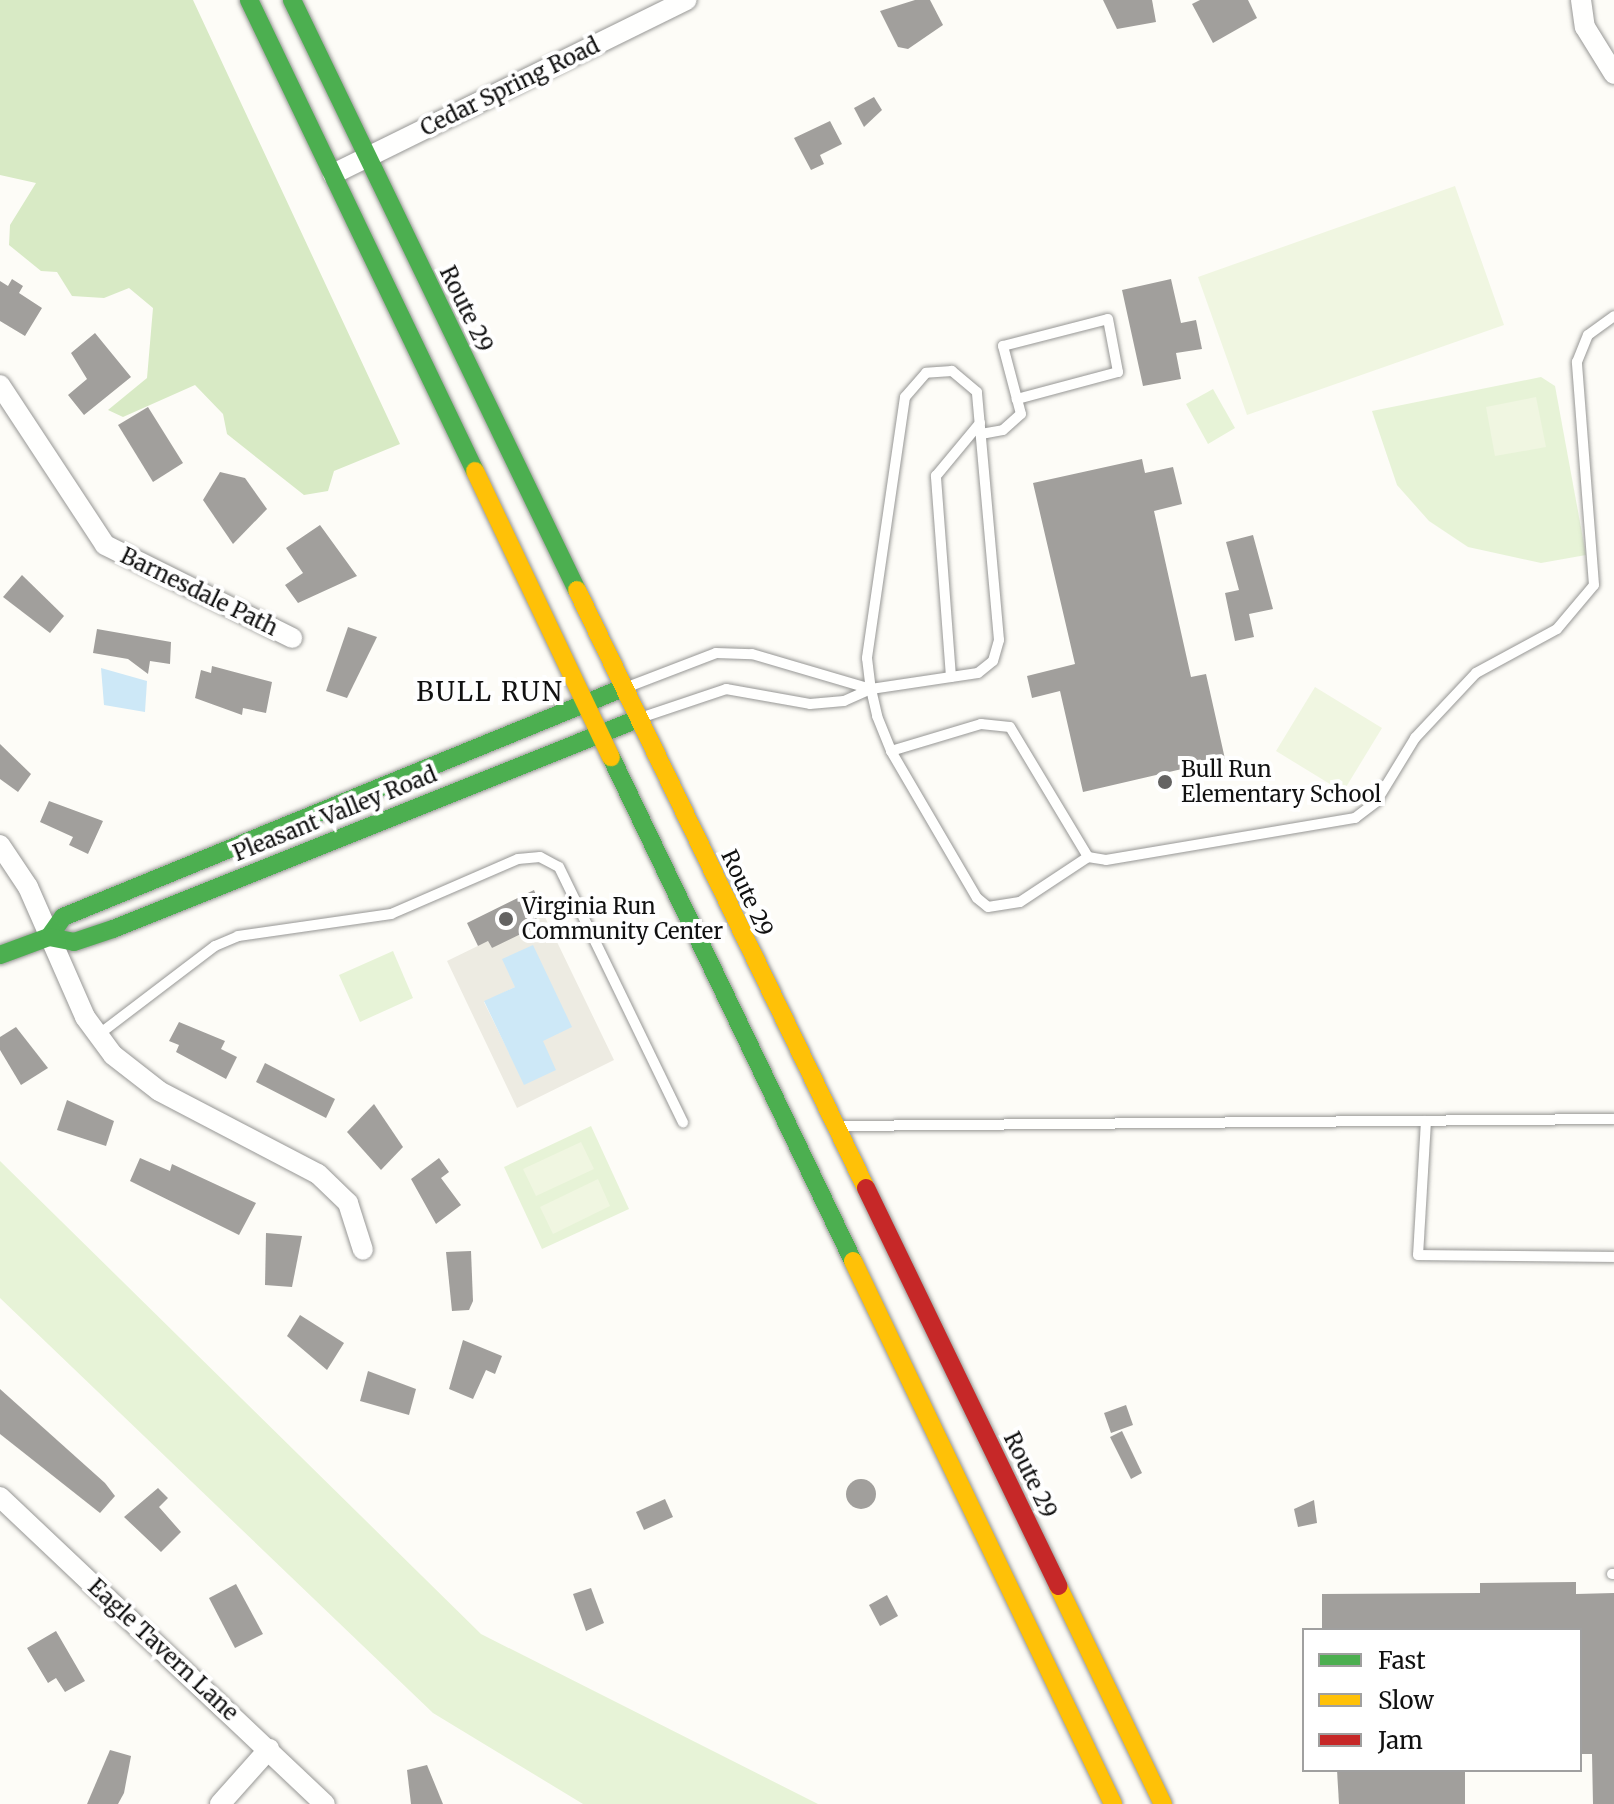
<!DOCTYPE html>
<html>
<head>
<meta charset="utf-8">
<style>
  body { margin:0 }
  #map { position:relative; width:1614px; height:1804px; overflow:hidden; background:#fdfcf7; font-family:Merriweather,serif }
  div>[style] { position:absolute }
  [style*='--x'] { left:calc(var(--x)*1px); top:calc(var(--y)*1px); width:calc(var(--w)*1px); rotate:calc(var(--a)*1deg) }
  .green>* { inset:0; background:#e7f3d7 }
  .forest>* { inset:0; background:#d8eac5 }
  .pitch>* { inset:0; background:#f0f6e1 }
  .plaza>* { inset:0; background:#edebe2 }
  .water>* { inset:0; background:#cde8f7 }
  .building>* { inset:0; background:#a19f9c }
  .round { border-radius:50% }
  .roads { filter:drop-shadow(0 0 2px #979795) drop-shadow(0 0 2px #979795) }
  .lane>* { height:10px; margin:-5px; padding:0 5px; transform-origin:5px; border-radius:5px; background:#fffffe }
  .street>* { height:20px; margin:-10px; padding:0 10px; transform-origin:10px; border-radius:10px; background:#fffffe }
  .fast>* { height:18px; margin:-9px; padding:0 9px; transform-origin:9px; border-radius:9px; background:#4caf50 }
  .slow>* { height:18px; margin:-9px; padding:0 9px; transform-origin:9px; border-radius:9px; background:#ffc107 }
  .jam>* { height:18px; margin:-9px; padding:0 9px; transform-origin:9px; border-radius:9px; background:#c62828 }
  .dots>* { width:22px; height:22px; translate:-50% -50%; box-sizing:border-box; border:4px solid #fff; border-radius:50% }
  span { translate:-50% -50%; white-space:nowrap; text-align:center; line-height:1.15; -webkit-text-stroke:8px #fff; paint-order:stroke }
  .street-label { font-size:22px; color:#111 }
  .poi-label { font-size:22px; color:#111 }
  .left { translate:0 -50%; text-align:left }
  .quarter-label { font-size:26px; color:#111; letter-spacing:2px }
  .legend { position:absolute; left:1302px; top:1628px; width:280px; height:144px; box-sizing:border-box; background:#fff; border:2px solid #a0a0a0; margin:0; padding:10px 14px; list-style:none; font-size:24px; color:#111 }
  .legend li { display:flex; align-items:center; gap:16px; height:40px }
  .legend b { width:40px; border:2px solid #a0a0a0 }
</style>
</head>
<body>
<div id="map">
  <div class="green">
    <div style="clip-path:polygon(1541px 377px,1555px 386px,1586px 555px,1541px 563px,1468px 547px,1429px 521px,1397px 485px,1372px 411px)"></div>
    <div style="clip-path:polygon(1213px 389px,1235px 428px,1208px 444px,1186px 404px)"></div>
    <div style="clip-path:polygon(393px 951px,413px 998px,360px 1022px,339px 975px)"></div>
    <div style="clip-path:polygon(591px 1126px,629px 1209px,542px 1249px,504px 1167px)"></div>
    <div style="clip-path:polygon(0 1161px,481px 1634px,818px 1804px,583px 1804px,433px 1713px,0 1298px)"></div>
  </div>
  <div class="forest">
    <div style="clip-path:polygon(0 0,193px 0,400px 444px,334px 471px,328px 491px,304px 495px,227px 434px,223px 414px,195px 385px,123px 417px,108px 410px,147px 378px,153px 308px,129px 288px,104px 298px,72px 296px,57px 272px,41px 271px,9px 245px,10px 225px,36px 183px,0 175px)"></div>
  </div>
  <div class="pitch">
    <div style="clip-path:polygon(1455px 186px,1504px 325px,1247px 415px,1198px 277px)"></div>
    <div style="clip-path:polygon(1536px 397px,1546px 447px,1495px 456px,1486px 407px)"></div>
    <div style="clip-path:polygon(1315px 687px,1382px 728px,1343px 792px,1276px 751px)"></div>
    <div style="clip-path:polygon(581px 1142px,594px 1169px,536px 1196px,523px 1169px)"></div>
    <div style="clip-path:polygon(598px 1179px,610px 1206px,553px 1234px,540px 1207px)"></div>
  </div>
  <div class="plaza">
    <div style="clip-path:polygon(evenodd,544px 915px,614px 1060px,517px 1108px,447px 961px,488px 941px,492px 948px,544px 915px,515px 987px,525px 1085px,484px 1002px,515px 987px)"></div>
  </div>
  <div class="water">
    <div style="clip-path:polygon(101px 668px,147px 681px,145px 712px,104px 705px)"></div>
    <div style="clip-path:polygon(533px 945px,572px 1027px,543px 1041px,556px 1070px,524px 1085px,484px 1001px,515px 987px,502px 959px)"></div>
  </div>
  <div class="building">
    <div style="clip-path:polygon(915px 0,930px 0,943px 25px,908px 49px,898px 47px,880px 11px)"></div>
    <div style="clip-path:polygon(1103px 0,1152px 0,1156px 22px,1117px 29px)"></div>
    <div style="clip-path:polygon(1200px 0,1248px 0,1257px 18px,1213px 43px,1192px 4px)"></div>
    <div style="clip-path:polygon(874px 97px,882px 110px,864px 127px,854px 108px)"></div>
    <div style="clip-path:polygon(830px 121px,842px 144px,820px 155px,824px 164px,811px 170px,794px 138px)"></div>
    <div style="clip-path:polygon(12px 279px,23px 286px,19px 293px,42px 308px,25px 336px,0 321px,0 281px,8px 286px)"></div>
    <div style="clip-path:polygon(1171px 279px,1181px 323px,1196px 320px,1202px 349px,1176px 353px,1181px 379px,1143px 386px,1122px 290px)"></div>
    <div style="clip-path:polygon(95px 333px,131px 377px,84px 415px,68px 395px,87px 379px,71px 353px)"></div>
    <div style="clip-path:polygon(148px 407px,183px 463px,153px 482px,118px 425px)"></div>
    <div style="clip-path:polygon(1142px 459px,1145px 473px,1173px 467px,1182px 504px,1154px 511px,1191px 677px,1206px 674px,1225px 759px,1083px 792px,1060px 691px,1032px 698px,1027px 676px,1075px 664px,1033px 483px)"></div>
    <div style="clip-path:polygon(220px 472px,245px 478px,267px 509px,233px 544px,203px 500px)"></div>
    <div style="clip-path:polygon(320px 525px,357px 576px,298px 603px,285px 585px,303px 573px,286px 548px)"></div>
    <div style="clip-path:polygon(1253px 535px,1273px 609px,1249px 614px,1254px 637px,1235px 641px,1225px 593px,1239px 590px,1226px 542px)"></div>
    <div style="clip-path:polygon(22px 575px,64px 616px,50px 633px,3px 597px)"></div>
    <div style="clip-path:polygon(348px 627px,377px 637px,347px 698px,326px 691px)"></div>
    <div style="clip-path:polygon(97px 629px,171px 642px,170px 664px,150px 661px,148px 674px,128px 659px,93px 653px)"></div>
    <div style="clip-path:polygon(212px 666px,272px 682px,266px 713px,243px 708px,242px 715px,195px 698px,201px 670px,211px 673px)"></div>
    <div style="clip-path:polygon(0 744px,31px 774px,18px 792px,0 779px)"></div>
    <div style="clip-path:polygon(49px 801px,103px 821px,88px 854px,69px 845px,73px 837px,40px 822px)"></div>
    <div style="clip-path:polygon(534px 890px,544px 915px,527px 923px,531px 929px,492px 948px,488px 941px,478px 946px,467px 923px)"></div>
    <div style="clip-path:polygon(179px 1022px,225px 1041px,221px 1049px,237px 1057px,226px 1079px,176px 1052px,179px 1045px,169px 1041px)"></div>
    <div style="clip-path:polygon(16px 1027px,48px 1068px,21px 1085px,0 1050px,0 1037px)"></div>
    <div style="clip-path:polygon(265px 1063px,335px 1099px,326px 1118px,256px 1082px)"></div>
    <div style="clip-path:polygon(67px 1100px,114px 1121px,106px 1146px,57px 1130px)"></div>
    <div style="clip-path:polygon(374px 1104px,403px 1147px,381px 1170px,347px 1132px)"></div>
    <div style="clip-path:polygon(140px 1158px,170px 1171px,172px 1164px,256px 1203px,239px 1235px,130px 1181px)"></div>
    <div style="clip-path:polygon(439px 1158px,449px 1172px,441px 1178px,461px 1205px,436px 1224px,411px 1179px)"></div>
    <div style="clip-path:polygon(266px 1233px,302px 1236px,292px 1287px,265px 1285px)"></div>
    <div style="clip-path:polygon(471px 1251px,473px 1301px,469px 1310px,452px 1311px,446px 1252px)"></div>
    <div style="clip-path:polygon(300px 1315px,344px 1343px,327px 1370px,287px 1336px)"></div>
    <div style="clip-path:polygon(463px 1340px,502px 1356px,495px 1374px,486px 1370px,473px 1399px,449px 1389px)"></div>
    <div style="clip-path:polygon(368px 1371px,416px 1389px,409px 1415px,360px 1401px)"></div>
    <div style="clip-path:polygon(0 1389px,105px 1483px,115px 1496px,100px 1513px,0 1434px)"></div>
    <div style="clip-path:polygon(1126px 1405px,1133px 1425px,1111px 1433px,1104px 1413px)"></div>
    <div style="clip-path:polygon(1122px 1431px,1142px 1473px,1131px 1479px,1110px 1437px)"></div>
    <div class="round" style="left:846px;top:1479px;width:30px;height:30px"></div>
    <div style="clip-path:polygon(158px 1488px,168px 1498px,159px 1507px,181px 1532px,161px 1552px,124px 1517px)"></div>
    <div style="clip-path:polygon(665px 1499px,673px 1517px,644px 1530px,636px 1512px)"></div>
    <div style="clip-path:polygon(1314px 1500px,1317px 1523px,1298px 1527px,1294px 1509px)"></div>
    <div style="clip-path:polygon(1576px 1582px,1576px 1594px,1614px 1593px,1614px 1804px,1593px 1804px,1592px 1754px,1580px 1754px,1580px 1630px,1322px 1630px,1322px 1594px,1480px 1593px,1480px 1583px)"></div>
    <div style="clip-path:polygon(236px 1584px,263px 1634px,235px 1648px,209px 1598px)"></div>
    <div style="clip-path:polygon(591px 1588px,604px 1623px,586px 1631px,573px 1594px)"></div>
    <div style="clip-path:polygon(887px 1595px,898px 1616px,880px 1626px,869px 1605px)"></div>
    <div style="clip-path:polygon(56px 1631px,85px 1681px,65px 1692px,56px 1678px,48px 1683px,27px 1648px)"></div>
    <div style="clip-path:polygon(110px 1750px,131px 1756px,124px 1793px,118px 1804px,87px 1804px)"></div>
    <div style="clip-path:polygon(427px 1765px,443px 1804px,411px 1804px,407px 1770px)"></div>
    <div style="clip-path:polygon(1337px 1770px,1465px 1770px,1465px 1804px,1339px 1804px)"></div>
  </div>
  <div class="roads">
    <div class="lane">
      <div style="--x:981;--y:434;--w:22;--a:-10"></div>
      <div style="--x:1003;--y:430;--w:24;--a:-42"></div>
      <div style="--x:1021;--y:414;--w:16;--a:-105"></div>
      <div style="--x:1017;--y:399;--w:55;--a:-104.8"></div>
      <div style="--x:1003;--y:346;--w:108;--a:-14.4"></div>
      <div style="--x:1108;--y:319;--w:54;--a:79.3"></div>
      <div style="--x:1118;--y:372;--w:105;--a:165"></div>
      <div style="--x:951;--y:677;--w:202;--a:-94.3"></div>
      <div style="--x:936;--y:476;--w:69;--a:-50.3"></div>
      <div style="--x:625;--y:688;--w:97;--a:-21"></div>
      <div style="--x:716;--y:653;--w:36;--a:2"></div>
      <div style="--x:752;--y:654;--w:124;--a:16.4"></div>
      <div style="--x:643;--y:717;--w:88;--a:-18.6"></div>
      <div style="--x:726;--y:689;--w:85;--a:10.1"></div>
      <div style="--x:810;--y:704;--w:34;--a:-5"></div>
      <div style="--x:844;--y:701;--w:30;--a:-24"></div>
      <div style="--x:871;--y:689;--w:108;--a:-8.5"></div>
      <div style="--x:978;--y:673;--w:19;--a:-39"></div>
      <div style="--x:993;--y:661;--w:22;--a:-74"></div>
      <div style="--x:999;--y:640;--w:249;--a:-95.1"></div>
      <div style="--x:977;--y:392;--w:33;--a:-140"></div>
      <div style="--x:952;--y:371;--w:26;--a:176"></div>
      <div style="--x:926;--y:373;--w:32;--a:131"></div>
      <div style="--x:905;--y:397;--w:264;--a:98.3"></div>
      <div style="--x:867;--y:658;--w:31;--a:83"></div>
      <div style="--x:871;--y:689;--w:28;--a:77"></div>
      <div style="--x:877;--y:716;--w:38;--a:68"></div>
      <div style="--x:891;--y:751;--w:170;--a:59.7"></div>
      <div style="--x:977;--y:898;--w:14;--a:39"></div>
      <div style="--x:988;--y:907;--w:32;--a:-9"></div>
      <div style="--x:1020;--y:902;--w:82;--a:-33.5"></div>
      <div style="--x:1088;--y:857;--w:18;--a:9"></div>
      <div style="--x:1106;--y:860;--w:253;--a:-9.6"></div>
      <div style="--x:1355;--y:818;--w:26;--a:-37"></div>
      <div style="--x:1376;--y:802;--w:75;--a:-58.6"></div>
      <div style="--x:1415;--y:738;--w:89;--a:-46.8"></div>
      <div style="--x:1476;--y:673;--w:92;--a:-28.5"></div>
      <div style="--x:1557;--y:629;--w:57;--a:-49.9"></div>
      <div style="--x:1594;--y:585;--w:224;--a:-94.4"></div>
      <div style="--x:1577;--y:362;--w:29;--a:-68"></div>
      <div style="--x:1588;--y:335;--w:32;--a:-36"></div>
      <div style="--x:891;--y:751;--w:94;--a:-16.7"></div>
      <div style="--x:981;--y:724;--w:29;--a:6"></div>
      <div style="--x:1010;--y:727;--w:152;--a:59"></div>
      <div style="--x:98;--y:1035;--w:147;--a:-37.3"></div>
      <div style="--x:215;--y:946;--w:25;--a:-23"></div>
      <div style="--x:238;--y:936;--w:155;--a:-8.2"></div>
      <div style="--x:391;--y:914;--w:138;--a:-23.4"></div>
      <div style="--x:518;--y:859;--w:22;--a:-5"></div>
      <div style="--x:540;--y:857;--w:21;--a:28"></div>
      <div style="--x:559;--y:867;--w:284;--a:64.1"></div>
      <div style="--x:1426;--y:1121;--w:134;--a:93.4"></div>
      <div style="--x:1418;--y:1255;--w:196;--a:0.6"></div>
      <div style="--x:840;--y:1126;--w:774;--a:-0.52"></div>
      <div style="--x:1612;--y:1574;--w:2;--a:0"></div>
    </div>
    <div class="street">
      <div style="--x:1581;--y:0;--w:27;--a:82"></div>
      <div style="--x:1585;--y:27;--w:55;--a:58.3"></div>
      <div style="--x:333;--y:174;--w:394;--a:-26.2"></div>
      <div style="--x:0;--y:385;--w:191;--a:56.7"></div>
      <div style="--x:105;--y:545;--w:209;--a:26.4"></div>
      <div style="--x:0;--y:845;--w:50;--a:56.3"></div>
      <div style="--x:28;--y:887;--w:142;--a:66.3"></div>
      <div style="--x:85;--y:1017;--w:47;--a:53.6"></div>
      <div style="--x:113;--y:1055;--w:58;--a:38"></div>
      <div style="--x:159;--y:1091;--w:179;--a:27.6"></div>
      <div style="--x:318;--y:1174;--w:42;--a:44"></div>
      <div style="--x:348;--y:1203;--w:49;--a:72.3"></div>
      <div style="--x:0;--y:1497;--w:447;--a:43.4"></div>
      <div style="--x:220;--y:1804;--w:74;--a:-48.3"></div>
    </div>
    <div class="fast">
      <div style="--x:249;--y:0;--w:522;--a:64.37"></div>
      <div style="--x:292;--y:0;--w:655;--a:64.22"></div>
      <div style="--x:611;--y:757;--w:559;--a:64.35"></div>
      <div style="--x:49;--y:937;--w:24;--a:-55"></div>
      <div style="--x:63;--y:917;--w:605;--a:-22.24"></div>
      <div style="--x:0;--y:955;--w:52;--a:-20.2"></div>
      <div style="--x:49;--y:937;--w:25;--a:11"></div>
      <div style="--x:74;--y:942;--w:41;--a:-18.4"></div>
      <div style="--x:113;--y:929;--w:565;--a:-21.8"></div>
    </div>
    <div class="slow">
      <div style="--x:475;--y:471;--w:317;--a:64.6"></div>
      <div style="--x:577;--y:590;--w:664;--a:64.21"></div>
      <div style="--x:853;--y:1261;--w:602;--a:64.41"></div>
      <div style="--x:1058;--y:1586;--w:242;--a:64.3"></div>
    </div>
    <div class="jam">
      <div style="--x:866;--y:1188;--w:442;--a:64.2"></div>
    </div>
  </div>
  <div class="dots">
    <div style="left:1165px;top:782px;background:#646362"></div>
    <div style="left:506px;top:919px;background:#646362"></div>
  </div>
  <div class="street-label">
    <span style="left:510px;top:87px;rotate:-26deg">Cedar Spring Road</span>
    <span style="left:466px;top:309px;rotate:64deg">Route 29</span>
    <span style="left:199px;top:592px;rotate:26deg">Barnesdale Path</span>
    <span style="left:335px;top:814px;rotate:-22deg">Pleasant Valley Road</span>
    <span style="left:747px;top:893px;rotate:65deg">Route 29</span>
    <span style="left:1030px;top:1475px;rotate:64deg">Route 29</span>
    <span style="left:163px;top:1650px;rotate:43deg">Eagle Tavern Lane</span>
  </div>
  <div class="poi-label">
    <span class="left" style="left:1181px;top:782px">Bull Run<br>Elementary School</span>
    <span class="left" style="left:522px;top:919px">Virginia Run<br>Community Center</span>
  </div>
  <div class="quarter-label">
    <span style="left:490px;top:692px">BULL RUN</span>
  </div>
  <ul class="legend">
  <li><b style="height:10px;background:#4caf50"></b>Fast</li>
  <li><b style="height:10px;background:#ffc107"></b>Slow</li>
  <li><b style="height:10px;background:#c62828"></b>Jam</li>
  </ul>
</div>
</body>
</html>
